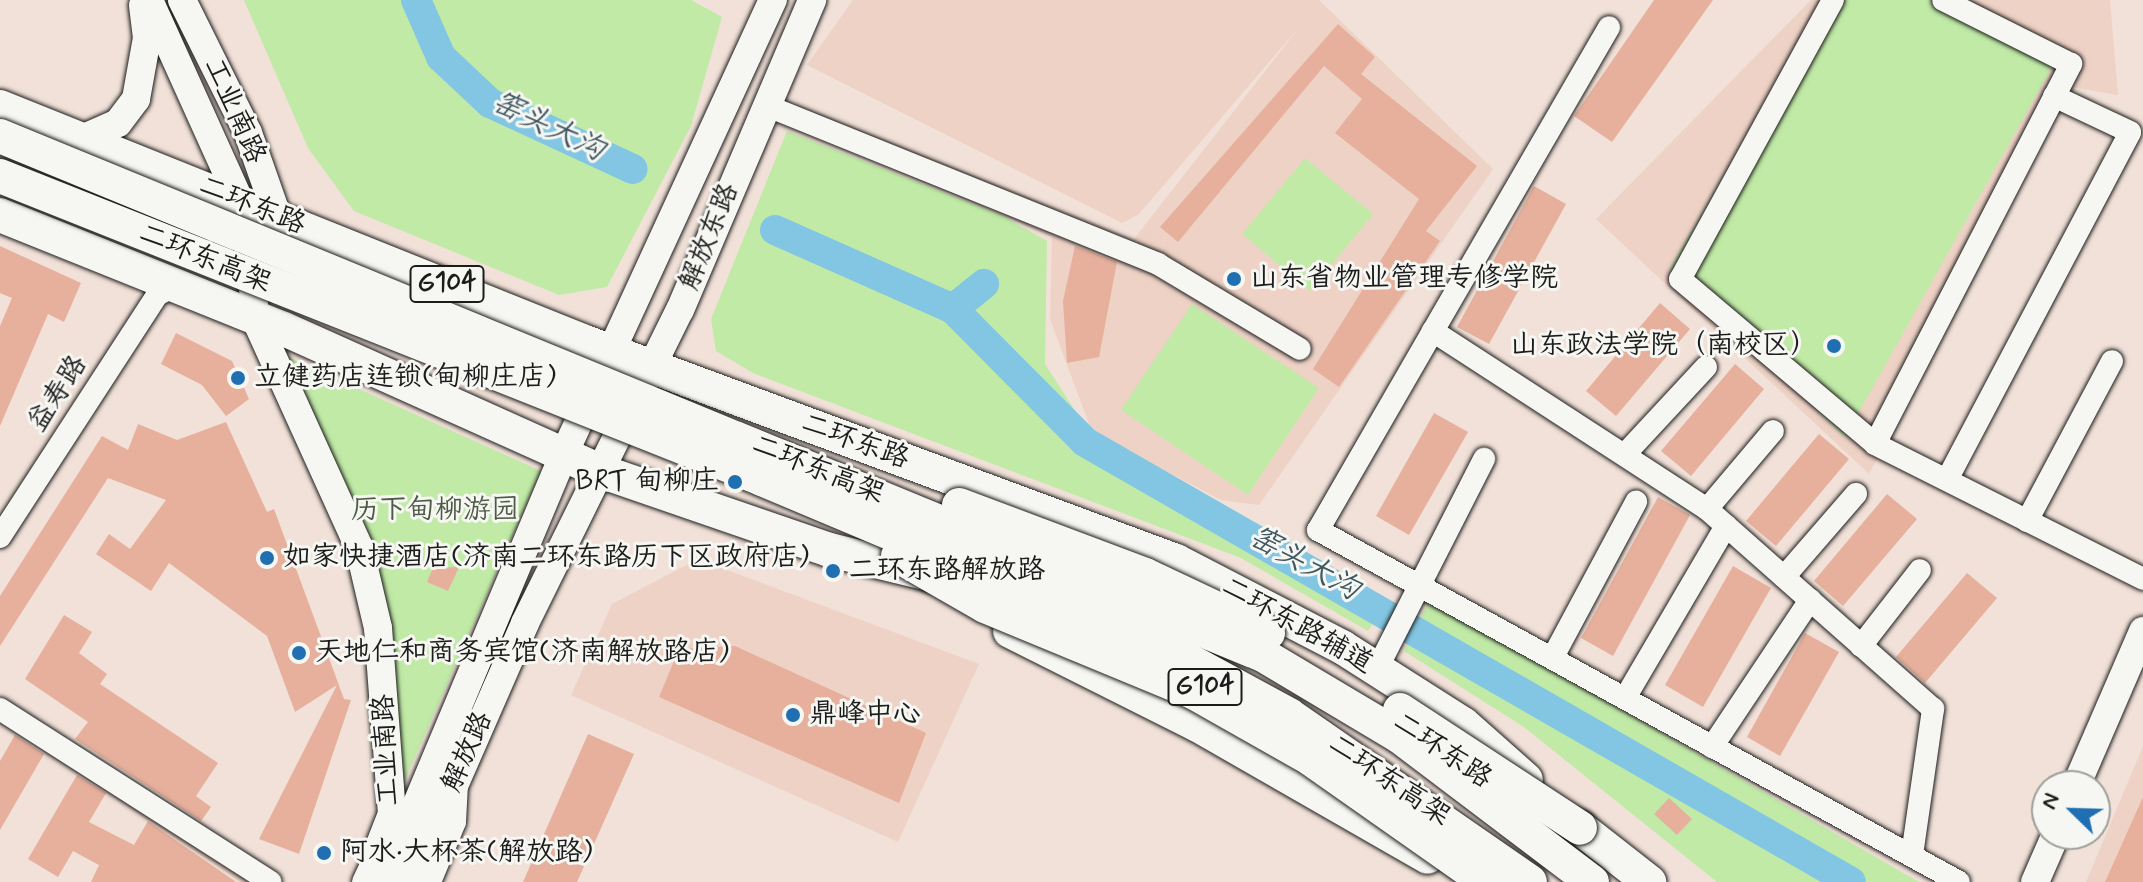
<!DOCTYPE html>
<html>
<head>
<meta charset="utf-8">
<style>
  body { margin:0 }
  #map { position:relative; width:2143px; height:882px; overflow:hidden; background:#f1e1d8; font-family:Mynerve,"LXGW WenKai TC",sans-serif }
  div>[style] { position:absolute }
  [style*='--x'] { left:calc(var(--x)*1px); top:calc(var(--y)*1px); width:calc(var(--w)*1px); rotate:calc(var(--a)*1deg) }
  .built>* { inset:0; background:#eed2c6 }
  .green>* { inset:0; background:#c0eaa6 }
  .river>* { height:30px; margin:-15px; padding:0 15px; transform-origin:15px; border-radius:15px; background:#82c6e3 }
  .building>* { inset:0; background:#e6b09c }
  .roads { filter:drop-shadow(0 0 2px #1c1c1c) drop-shadow(0 0 2px #1c1c1c) }
  .minor>* { height:22px; margin:-11px; padding:0 11px; transform-origin:11px; border-radius:11px; background:#f6f6f2 }
  .major>* { height:28px; margin:-14px; padding:0 14px; transform-origin:14px; border-radius:14px; background:#f6f6f2 }
  .highway>* { height:34px; margin:-17px; padding:0 17px; transform-origin:17px; border-radius:17px; background:#f6f6f2 }
  .bridges { filter:drop-shadow(0 0 2px #1c1c1c) drop-shadow(0 0 2px #1c1c1c) }
  .highway-bridge>* { height:34px; margin:-17px; padding:0 17px; transform-origin:17px; border-radius:17px; background:#f6f6f2 }
  .dots>* { width:22px; height:22px; translate:-50% -50%; box-sizing:border-box; border:4px solid #f6f6f2; border-radius:50% }
  span { translate:-50% -50%; white-space:nowrap; text-align:center; line-height:1.15; -webkit-text-stroke:6px #f6f6f2; paint-order:stroke }
  .shield-label span { padding:2px 6px; background:#f6f6f2; border:2px solid; border-radius:6px; -webkit-text-stroke-width:0 }
  .shield-label { font-size:26px; color:#1c1c1c; font-weight:700 }
  .street-label { font-size:28px; color:#1c1c1c }
  .poi-label { font-size:28px; color:#1c1c1c }
  .left { translate:0 -50%; text-align:left }
  .right { translate:-100% -50%; text-align:right }
  .park-label { font-size:28px; color:#4d5a45 }
  .water-label { font-size:30px; color:#405862; font-style:italic }
  .north { position:absolute; left:2031px; top:770px; width:80px; height:80px; box-sizing:border-box; background:#f6f6f2; border:2px solid #9f9f9c; border-radius:50%; rotate:293deg; font-size:22px; font-weight:700; line-height:32px; text-align:center; color:#1c1c1c }
  .north::after { content:''; display:block; margin:auto; width:28px; height:36px; background:#1f6fb2; clip-path:polygon(50% 0,100% 100%,50% 72%,0 100%) }
</style>
</head>
<body>
<div id="map">
  <div class="built">
    <div style="clip-path:polygon(853px 0,1319px 0,1493px 169px,1259px 505px,1221px 500px,1092px 432px,1050px 319px,1052px 237px,791px 125px,800px 106px,1134px 239px,1301px 25px,1138px 215px,1122px 223px,807px 65px)"></div>
    <div style="clip-path:polygon(1811px 0,2110px 0,2118px 95px,2072px 87px,1869px 474px,1596px 219px)"></div>
    <div style="clip-path:polygon(698px 559px,979px 664px,898px 842px,571px 695px,612px 604px)"></div>
    <div style="clip-path:polygon(0 710px,261px 882px,241px 882px,0 722px)"></div>
    <div style="clip-path:polygon(2143px 746px,2143px 882px,2086px 882px)"></div>
  </div>
  <div class="green">
    <div style="clip-path:polygon(244px 0,691px 0,722px 17px,691px 126px,607px 287px,559px 295px,354px 211px,308px 148px)"></div>
    <div style="clip-path:polygon(1827px 0,1960px 0,2062px 49px,1845px 437px,1670px 268px)"></div>
    <div style="clip-path:polygon(787px 131px,1001px 215px,1047px 241px,1045px 364px,1090px 434px,1081px 450px,1387px 602px,1368px 631px,1241px 558px,753px 373px,716px 351px,711px 319px)"></div>
    <div style="clip-path:polygon(1305px 158px,1373px 214px,1310px 291px,1242px 234px)"></div>
    <div style="clip-path:polygon(1192px 304px,1319px 388px,1248px 495px,1121px 410px)"></div>
    <div style="clip-path:polygon(270px 349px,541px 471px,397px 798px,381px 628px)"></div>
    <div style="clip-path:polygon(1430px 599px,1919px 882px,1717px 882px,1524px 727px,1404px 651px)"></div>
  </div>
  <div class="river">
    <div style="--x:416;--y:0;--w:62;--a:66.3"></div>
    <div style="--x:441;--y:57;--w:67;--a:43.2"></div>
    <div style="--x:490;--y:103;--w:157;--a:24.8"></div>
    <div style="--x:775;--y:230;--w:195;--a:23.9"></div>
    <div style="--x:953;--y:309;--w:187;--a:45.2"></div>
    <div style="--x:1085;--y:442;--w:883;--a:29.87"></div>
    <div style="--x:953;--y:309;--w:40;--a:-39"></div>
  </div>
  <div class="building">
    <div style="clip-path:polygon(1654px 0,1713px 0,1612px 142px,1574px 116px)"></div>
    <div style="clip-path:polygon(1338px 24px,1375px 57px,1361px 74px,1477px 166px,1426px 231px,1440px 241px,1339px 387px,1313px 369px,1419px 199px,1335px 133px,1362px 99px,1324px 66px,1178px 242px,1160px 227px)"></div>
    <div style="clip-path:polygon(1534px 186px,1566px 204px,1489px 344px,1457px 327px)"></div>
    <div style="clip-path:polygon(0 246px,81px 283px,64px 322px,48px 314px,0 426px,0 326px,12px 298px,0 293px)"></div>
    <div style="clip-path:polygon(1075px 246px,1117px 262px,1099px 357px,1067px 363px,1063px 301px)"></div>
    <div style="clip-path:polygon(1660px 303px,1690px 329px,1616px 416px,1586px 391px)"></div>
    <div style="clip-path:polygon(176px 333px,232px 361px,249px 399px,226px 416px,202px 385px,161px 364px)"></div>
    <div style="clip-path:polygon(1735px 364px,1764px 389px,1691px 476px,1661px 451px)"></div>
    <div style="clip-path:polygon(1434px 413px,1468px 432px,1409px 535px,1376px 516px)"></div>
    <div style="clip-path:polygon(226px 422px,267px 512px,274px 509px,344px 699px,351px 700px,299px 854px,259px 839px,337px 685px,295px 712px,267px 636px,169px 563px,151px 591px,96px 554px,109px 534px,130px 549px,166px 500px,108px 478px,0 646px,0 596px,102px 436px,128px 450px,138px 424px,177px 440px)"></div>
    <div style="clip-path:polygon(1819px 434px,1849px 459px,1776px 546px,1746px 521px)"></div>
    <div style="clip-path:polygon(1887px 494px,1917px 519px,1843px 606px,1814px 581px)"></div>
    <div style="clip-path:polygon(1658px 497px,1690px 515px,1613px 656px,1581px 638px)"></div>
    <div style="clip-path:polygon(1733px 566px,1771px 588px,1703px 707px,1665px 685px)"></div>
    <div style="clip-path:polygon(459px 567px,448px 591px,427px 582px,433px 568px)"></div>
    <div style="clip-path:polygon(1967px 573px,1997px 598px,1925px 683px,1896px 657px)"></div>
    <div style="clip-path:polygon(64px 615px,92px 632px,79px 653px,107px 674px,100px 684px,218px 763px,196px 796px,211px 807px,201px 821px,75px 739px,88px 722px,25px 679px)"></div>
    <div style="clip-path:polygon(1805px 633px,1839px 652px,1780px 756px,1747px 737px)"></div>
    <div style="clip-path:polygon(735px 646px,926px 733px,899px 803px,659px 697px,679px 649px)"></div>
    <div style="clip-path:polygon(588px 734px,634px 754px,577px 882px,523px 882px)"></div>
    <div style="clip-path:polygon(15px 735px,44px 754px,0 830px,0 761px)"></div>
    <div style="clip-path:polygon(77px 775px,106px 793px,89px 822px,134px 845px,148px 821px,236px 882px,91px 882px,99px 865px,73px 851px,58px 877px,28px 859px)"></div>
    <div style="clip-path:polygon(2143px 797px,2143px 882px,2105px 882px)"></div>
    <div style="clip-path:polygon(1669px 798px,1692px 819px,1677px 835px,1654px 814px)"></div>
  </div>
  <div class="roads">
    <div class="minor">
      <div style="--x:1833;--y:0;--w:318;--a:118.7"></div>
      <div style="--x:1680;--y:279;--w:255;--a:40.2"></div>
      <div style="--x:1875;--y:444;--w:300;--a:26.7"></div>
      <div style="--x:765;--y:105;--w:424;--a:22"></div>
      <div style="--x:1158;--y:264;--w:165;--a:30.9"></div>
      <div style="--x:1433;--y:331;--w:351;--a:-59.9"></div>
      <div style="--x:1875;--y:444;--w:428;--a:-62.7"></div>
      <div style="--x:2071;--y:64;--w:143;--a:-153.4"></div>
      <div style="--x:1627;--y:452;--w:116;--a:-47.1"></div>
      <div style="--x:1950;--y:474;--w:386;--a:-62.2"></div>
      <div style="--x:2130;--y:132;--w:84;--a:-154.7"></div>
      <div style="--x:1707;--y:509;--w:102;--a:-49.8"></div>
      <div style="--x:2027;--y:521;--w:181;--a:-62"></div>
      <div style="--x:0;--y:537;--w:288;--a:-57"></div>
      <div style="--x:157;--y:295;--w:16;--a:-27"></div>
      <div style="--x:1784;--y:577;--w:110;--a:-49.1"></div>
      <div style="--x:1861;--y:646;--w:96;--a:-52.2"></div>
      <div style="--x:1554;--y:655;--w:174;--a:-61.8"></div>
      <div style="--x:1377;--y:669;--w:236;--a:-63"></div>
      <div style="--x:1628;--y:693;--w:194;--a:-59.6"></div>
      <div style="--x:0;--y:709;--w:321;--a:32.6"></div>
      <div style="--x:1712;--y:747;--w:177;--a:-56.3"></div>
      <div style="--x:1912;--y:855;--w:148;--a:-81.8"></div>
      <div style="--x:1933;--y:709;--w:302;--a:-138.5"></div>
      <div style="--x:1707;--y:509;--w:327;--a:-147"></div>
      <div style="--x:1433;--y:331;--w:230;--a:120"></div>
      <div style="--x:1318;--y:530;--w:731;--a:28.77"></div>
      <div style="--x:363;--y:882;--w:17;--a:-65"></div>
      <div style="--x:430;--y:882;--w:65;--a:-67.4"></div>
      <div style="--x:455;--y:822;--w:34;--a:-87"></div>
    </div>
    <div class="major">
      <div style="--x:149;--y:0;--w:238;--a:65.7"></div>
      <div style="--x:182;--y:0;--w:148;--a:63.6"></div>
      <div style="--x:248;--y:133;--w:90;--a:70.6"></div>
      <div style="--x:278;--y:218;--w:16;--a:104"></div>
      <div style="--x:84;--y:138;--w:37;--a:-24"></div>
      <div style="--x:118;--y:123;--w:30;--a:-53"></div>
      <div style="--x:136;--y:99;--w:62;--a:-79.8"></div>
      <div style="--x:147;--y:38;--w:33;--a:-97"></div>
      <div style="--x:251;--y:258;--w:60;--a:86.2"></div>
      <div style="--x:255;--y:318;--w:252;--a:65.6"></div>
      <div style="--x:359;--y:547;--w:83;--a:76.8"></div>
      <div style="--x:378;--y:628;--w:187;--a:85.7"></div>
      <div style="--x:392;--y:814;--w:41;--a:111.5"></div>
      <div style="--x:2076;--y:786;--w:169;--a:-66.6"></div>
      <div style="--x:384;--y:882;--w:464;--a:-67.2"></div>
      <div style="--x:564;--y:454;--w:500;--a:-65.3"></div>
      <div style="--x:412;--y:882;--w:283;--a:-66.4"></div>
      <div style="--x:525;--y:623;--w:349;--a:-63.7"></div>
      <div style="--x:680;--y:310;--w:337;--a:-66.9"></div>
      <div style="--x:2035;--y:882;--w:52;--a:-66.4"></div>
    </div>
    <div class="highway">
      <div style="--x:0;--y:107;--w:630;--a:21.89"></div>
      <div style="--x:585;--y:342;--w:630;--a:20.33"></div>
      <div style="--x:1176;--y:561;--w:187;--a:27.4"></div>
      <div style="--x:1342;--y:647;--w:143;--a:32.5"></div>
      <div style="--x:1463;--y:724;--w:84;--a:41.6"></div>
      <div style="--x:0;--y:215;--w:306;--a:21.9"></div>
      <div style="--x:284;--y:329;--w:346;--a:24.2"></div>
      <div style="--x:600;--y:471;--w:243;--a:19"></div>
      <div style="--x:830;--y:550;--w:102;--a:13.6"></div>
      <div style="--x:1010;--y:631;--w:208;--a:26.6"></div>
      <div style="--x:1196;--y:724;--w:267;--a:29.8"></div>
      <div style="--x:1554;--y:820;--w:27;--a:17"></div>
      <div style="--x:1580;--y:828;--w:88;--a:38"></div>
    </div>
  </div>
  <div class="bridges">
    <div class="highway-bridge">
      <div style="--x:0;--y:136;--w:1365;--a:22.34"></div>
      <div style="--x:1263;--y:655;--w:158;--a:30.8"></div>
      <div style="--x:1399;--y:736;--w:242;--a:37.1"></div>
      <div style="--x:0;--y:176;--w:820;--a:21.68"></div>
      <div style="--x:762;--y:479;--w:448;--a:22.8"></div>
      <div style="--x:1175;--y:653;--w:130;--a:28.5"></div>
      <div style="--x:1289;--y:715;--w:293;--a:34.7"></div>
      <div style="--x:959;--y:505;--w:199;--a:20.6"></div>
      <div style="--x:1145;--y:575;--w:136;--a:25.2"></div>
      <div style="--x:898;--y:556;--w:100;--a:29.9"></div>
      <div style="--x:985;--y:606;--w:227;--a:22.5"></div>
      <div style="--x:1195;--y:693;--w:133;--a:29.6"></div>
      <div style="--x:1311;--y:759;--w:214;--a:35.1"></div>
      <div style="--x:1400;--y:710;--w:215;--a:33.2"></div>
    </div>
  </div>
  <div class="dots">
    <div style="left:1234px;top:279px;background:#1f6fb2"></div>
    <div style="left:1834px;top:346px;background:#1f6fb2"></div>
    <div style="left:238px;top:378px;background:#1f6fb2"></div>
    <div style="left:735px;top:482px;background:#1f6fb2"></div>
    <div style="left:267px;top:558px;background:#1f6fb2"></div>
    <div style="left:833px;top:571px;background:#1f6fb2"></div>
    <div style="left:299px;top:653px;background:#1f6fb2"></div>
    <div style="left:793px;top:715px;background:#1f6fb2"></div>
    <div style="left:324px;top:853px;background:#1f6fb2"></div>
  </div>
  <div class="shield-label">
    <span style="left:447px;top:284px">G104</span>
    <span style="left:1205px;top:687px">G104</span>
  </div>
  <div class="street-label">
    <span style="left:234px;top:111px;rotate:66deg">工业南路</span>
    <span style="left:252px;top:206px;rotate:22deg">二环东路</span>
    <span style="left:710px;top:237px;rotate:-68deg">解放东路</span>
    <span style="left:205px;top:259px;rotate:22deg">二环东高架</span>
    <span style="left:58px;top:394px;rotate:-57deg">益寿路</span>
    <span style="left:855px;top:442px;rotate:20deg">二环东路</span>
    <span style="left:818px;top:470px;rotate:22deg">二环东高架</span>
    <span style="left:1297px;top:626px;rotate:29deg">二环东路辅道</span>
    <span style="left:387px;top:750px;rotate:-93deg">工业南路</span>
    <span style="left:1442px;top:751px;rotate:34deg">二环东路</span>
    <span style="left:468px;top:752px;rotate:-66deg">解放路</span>
    <span style="left:1389px;top:781px;rotate:34deg">二环东高架</span>
  </div>
  <div class="poi-label">
    <span class="left" style="left:1250px;top:279px">山东省物业管理专修学院</span>
    <span class="right" style="left:1818px;top:346px">山东政法学院（南校区）</span>
    <span class="left" style="left:254px;top:378px">立健药店连锁(甸柳庄店)</span>
    <span class="right" style="left:719px;top:482px">BRT 甸柳庄</span>
    <span class="left" style="left:283px;top:558px">如家快捷酒店(济南二环东路历下区政府店)</span>
    <span class="left" style="left:849px;top:571px">二环东路解放路</span>
    <span class="left" style="left:315px;top:653px">天地仁和商务宾馆(济南解放路店)</span>
    <span class="left" style="left:809px;top:715px">鼎峰中心</span>
    <span class="left" style="left:340px;top:853px">阿水·大杯茶(解放路)</span>
  </div>
  <div class="park-label">
    <span style="left:435px;top:511px">历下甸柳游园</span>
  </div>
  <div class="water-label">
    <span style="left:548px;top:127px;rotate:26deg">窑头大沟</span>
    <span style="left:1304px;top:564px;rotate:29deg">窑头大沟</span>
  </div>
  <div class="north">N</div>
</div>
</body>
</html>
